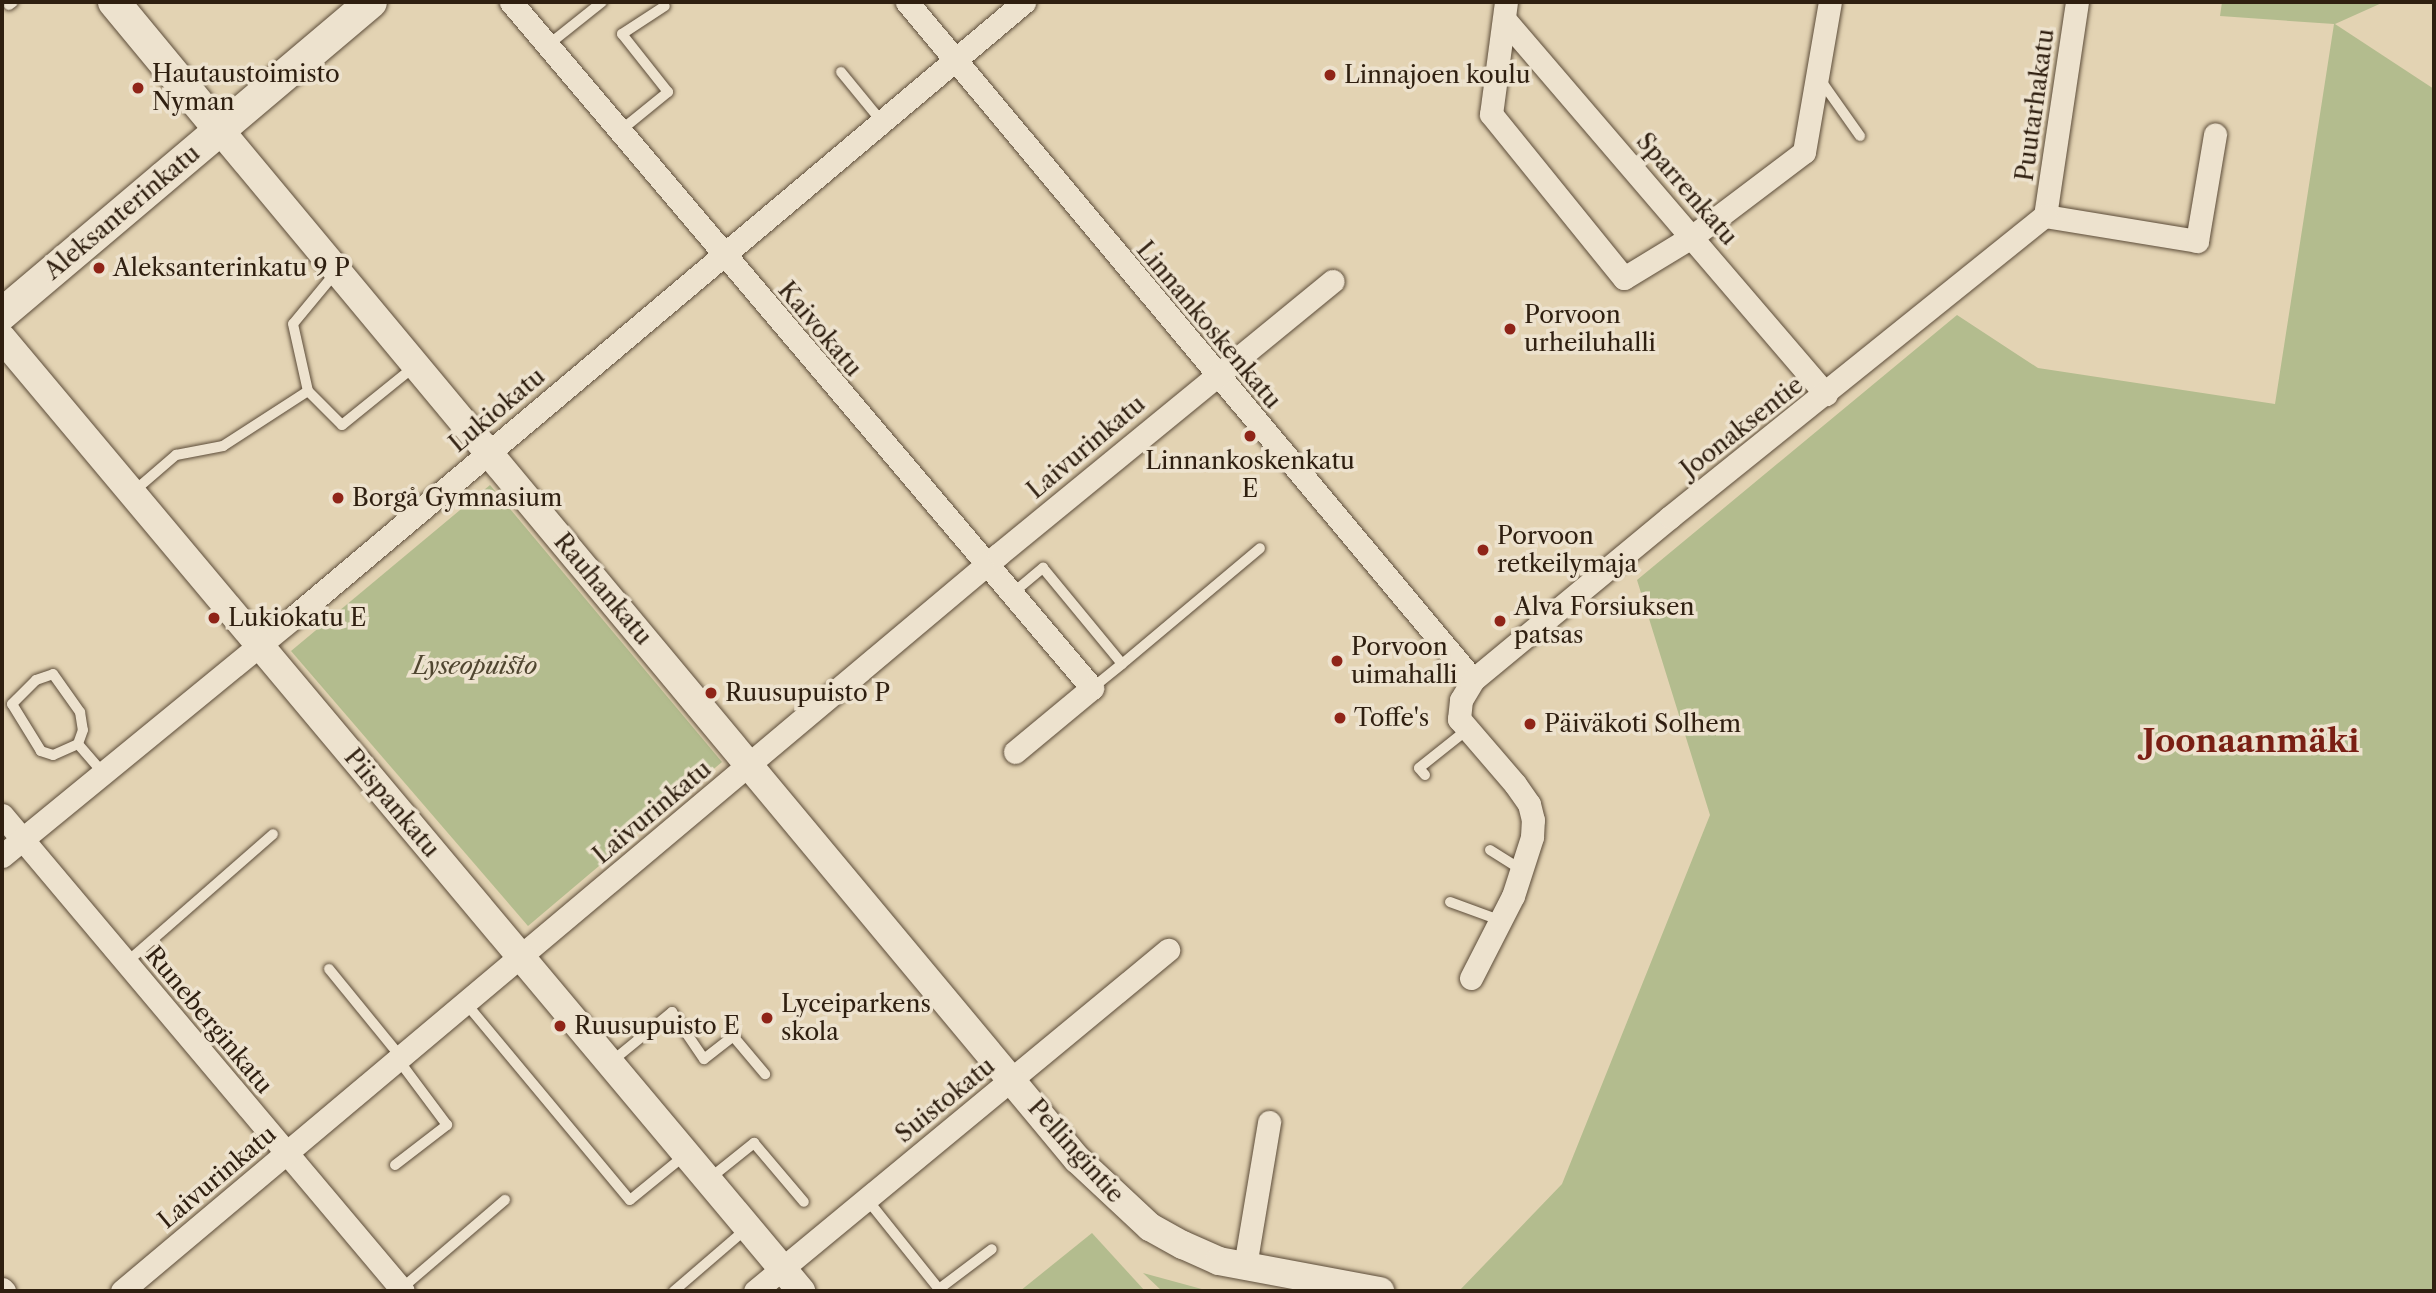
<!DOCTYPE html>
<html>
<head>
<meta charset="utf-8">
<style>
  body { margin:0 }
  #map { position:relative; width:2436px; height:1293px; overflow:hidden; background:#e3d3b3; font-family:"Libre Caslon Text",serif }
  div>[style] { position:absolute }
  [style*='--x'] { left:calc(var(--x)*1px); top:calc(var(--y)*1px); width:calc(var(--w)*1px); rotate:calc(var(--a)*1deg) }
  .green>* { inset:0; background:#b3bc8e }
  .roads { filter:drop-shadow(0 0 2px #5c4c39) drop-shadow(0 0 2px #5c4c39) }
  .service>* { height:10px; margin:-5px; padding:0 5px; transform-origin:5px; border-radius:5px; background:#ede2ce }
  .minor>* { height:23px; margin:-11.5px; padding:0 11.5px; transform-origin:11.5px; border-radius:11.5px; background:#ede2ce }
  .tertiary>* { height:28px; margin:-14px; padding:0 14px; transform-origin:14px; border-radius:14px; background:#ede2ce }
  .secondary>* { height:32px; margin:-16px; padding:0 16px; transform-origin:16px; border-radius:16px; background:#ede2ce }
  .dots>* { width:19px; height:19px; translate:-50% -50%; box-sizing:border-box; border:4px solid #ede2ce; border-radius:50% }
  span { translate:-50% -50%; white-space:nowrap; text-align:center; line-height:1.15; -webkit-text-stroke:7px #ede2ce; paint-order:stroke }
  .poi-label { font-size:24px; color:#2f1f10 }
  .left { translate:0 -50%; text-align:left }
  .street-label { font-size:24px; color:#2f1f10 }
  .park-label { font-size:24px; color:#504630; font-style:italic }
  .district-label { font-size:32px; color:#7a1f14; font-weight:700 }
  .frame { position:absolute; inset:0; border:4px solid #2f1f10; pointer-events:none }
</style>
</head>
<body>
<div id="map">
  <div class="green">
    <div style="clip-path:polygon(2222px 2px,2384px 2px,2335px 24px,2434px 89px,2434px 1291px,1459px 1291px,1562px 1184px,1710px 815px,1637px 580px,1957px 315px,2038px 368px,2275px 404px,2334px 24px,2220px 16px)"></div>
    <div style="clip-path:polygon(490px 485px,722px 762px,528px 926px,291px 651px)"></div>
    <div style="clip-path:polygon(1092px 1233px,1145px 1291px,1020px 1291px)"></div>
    <div style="clip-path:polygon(1143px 1273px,1209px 1291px,1162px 1291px)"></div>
  </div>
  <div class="roads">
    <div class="service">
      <div style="--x:9;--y:5;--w:5;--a:-37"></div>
      <div style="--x:548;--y:45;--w:69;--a:-38.5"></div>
      <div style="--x:841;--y:72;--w:65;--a:50.6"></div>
      <div style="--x:1819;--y:78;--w:71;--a:54.7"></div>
      <div style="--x:620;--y:131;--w:62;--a:-39.1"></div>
      <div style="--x:668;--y:92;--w:74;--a:-128.4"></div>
      <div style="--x:622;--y:34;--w:51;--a:-33.1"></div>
      <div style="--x:336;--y:272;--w:67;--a:129.6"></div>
      <div style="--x:293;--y:324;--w:69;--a:77.4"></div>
      <div style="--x:308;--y:391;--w:48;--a:45"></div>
      <div style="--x:342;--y:425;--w:94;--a:-38.9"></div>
      <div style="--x:133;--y:492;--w:57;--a:-40.7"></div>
      <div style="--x:176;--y:455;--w:48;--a:-10.8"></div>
      <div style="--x:223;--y:446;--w:101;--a:-32.9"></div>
      <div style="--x:1014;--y:592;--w:38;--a:-40"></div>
      <div style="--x:1043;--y:568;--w:124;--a:50.5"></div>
      <div style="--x:1122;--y:664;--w:38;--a:141"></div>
      <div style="--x:1122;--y:664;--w:180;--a:-40"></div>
      <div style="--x:78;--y:744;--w:27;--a:156"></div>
      <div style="--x:53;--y:755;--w:13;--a:-162"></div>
      <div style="--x:41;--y:751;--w:55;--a:-121.7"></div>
      <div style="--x:12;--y:704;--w:34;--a:-45"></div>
      <div style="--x:36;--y:680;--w:18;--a:-19"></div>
      <div style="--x:53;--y:674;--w:47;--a:54.6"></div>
      <div style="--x:80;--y:712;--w:18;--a:81"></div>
      <div style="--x:83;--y:730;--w:15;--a:110"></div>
      <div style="--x:78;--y:744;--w:37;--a:49"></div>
      <div style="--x:1425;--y:775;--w:9;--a:-131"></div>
      <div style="--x:1419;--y:768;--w:63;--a:-38.5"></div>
      <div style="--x:1490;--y:850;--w:38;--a:32"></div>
      <div style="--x:1450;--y:902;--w:55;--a:20.1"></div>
      <div style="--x:127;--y:962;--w:194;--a:-41.2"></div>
      <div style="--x:329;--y:969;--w:112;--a:50.8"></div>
      <div style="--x:464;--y:1001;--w:259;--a:50.2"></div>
      <div style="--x:630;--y:1200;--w:71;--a:-39.3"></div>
      <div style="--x:611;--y:1062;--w:79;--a:-39.3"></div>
      <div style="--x:672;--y:1012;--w:57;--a:55.8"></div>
      <div style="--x:704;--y:1059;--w:37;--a:-38"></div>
      <div style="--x:733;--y:1036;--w:50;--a:49.9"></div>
      <div style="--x:395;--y:1165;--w:66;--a:-37.6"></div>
      <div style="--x:447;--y:1125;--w:84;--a:-126.7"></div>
      <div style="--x:709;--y:1179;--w:58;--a:-38.7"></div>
      <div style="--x:754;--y:1143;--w:77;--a:49.7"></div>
      <div style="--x:866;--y:1198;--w:117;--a:51.3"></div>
      <div style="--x:939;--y:1289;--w:66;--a:-37"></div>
      <div style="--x:401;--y:1289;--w:137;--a:-40.6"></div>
      <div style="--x:674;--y:1291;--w:95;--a:-40.7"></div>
    </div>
    <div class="minor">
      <div style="--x:511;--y:2;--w:899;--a:49.74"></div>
      <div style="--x:1092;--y:688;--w:100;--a:140.3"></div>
      <div style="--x:907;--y:2;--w:883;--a:50.14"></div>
      <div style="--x:1506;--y:2;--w:113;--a:97.6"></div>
      <div style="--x:1491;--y:114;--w:211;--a:51"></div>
      <div style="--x:1624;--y:278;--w:81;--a:-31.3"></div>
      <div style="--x:1693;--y:236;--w:139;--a:-37.1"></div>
      <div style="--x:1804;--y:152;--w:152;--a:-80.2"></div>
      <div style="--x:1505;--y:20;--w:493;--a:49.4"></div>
      <div style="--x:2045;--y:216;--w:154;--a:9.3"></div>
      <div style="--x:2197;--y:241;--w:108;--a:-80.4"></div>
      <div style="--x:2045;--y:216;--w:216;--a:-81.5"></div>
      <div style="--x:2;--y:815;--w:622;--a:49.89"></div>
      <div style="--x:2;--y:856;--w:380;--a:-39.3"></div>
      <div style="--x:296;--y:615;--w:952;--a:-40.1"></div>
      <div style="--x:1471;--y:978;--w:92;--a:-62.9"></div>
      <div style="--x:1513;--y:896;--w:62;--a:-72.1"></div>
      <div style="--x:1532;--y:837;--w:17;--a:-87"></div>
      <div style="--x:1533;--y:820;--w:16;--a:-104"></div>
      <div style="--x:1529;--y:804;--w:24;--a:-125"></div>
      <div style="--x:1515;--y:784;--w:86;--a:-130.7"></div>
      <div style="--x:1459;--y:719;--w:19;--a:-84"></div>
      <div style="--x:1461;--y:700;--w:23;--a:-59"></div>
      <div style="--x:1473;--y:680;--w:256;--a:-39.6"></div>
      <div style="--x:1670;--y:517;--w:481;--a:-38.8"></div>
      <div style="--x:1245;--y:1266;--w:146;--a:-80.5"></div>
      <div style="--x:2;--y:1289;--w:3;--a:45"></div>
      <div style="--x:122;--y:1291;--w:1146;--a:-40.04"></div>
      <div style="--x:999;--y:554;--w:431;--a:-39.3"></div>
      <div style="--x:755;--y:1291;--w:536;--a:-39.55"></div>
    </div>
    <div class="tertiary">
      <div style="--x:219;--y:129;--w:1341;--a:50.21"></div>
      <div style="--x:1077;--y:1159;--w:100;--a:43"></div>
      <div style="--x:1150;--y:1227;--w:38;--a:29"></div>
      <div style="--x:1183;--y:1245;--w:39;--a:24"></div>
      <div style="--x:1219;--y:1261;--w:164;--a:10.6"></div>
      <div style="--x:2;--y:338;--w:1244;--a:50.02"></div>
    </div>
    <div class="secondary">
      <div style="--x:114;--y:2;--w:165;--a:50.4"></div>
      <div style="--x:2;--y:314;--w:483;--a:-40.2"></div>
    </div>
  </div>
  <div class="dots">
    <div style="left:1330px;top:75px;background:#8f2418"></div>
    <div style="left:138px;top:88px;background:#8f2418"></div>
    <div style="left:99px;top:268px;background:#8f2418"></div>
    <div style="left:1510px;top:329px;background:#8f2418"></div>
    <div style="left:1250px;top:436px;background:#8f2418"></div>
    <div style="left:338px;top:498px;background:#8f2418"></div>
    <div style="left:1483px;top:550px;background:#8f2418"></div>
    <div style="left:214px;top:618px;background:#8f2418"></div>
    <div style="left:1500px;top:621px;background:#8f2418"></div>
    <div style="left:1337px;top:661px;background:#8f2418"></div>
    <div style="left:711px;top:693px;background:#8f2418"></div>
    <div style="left:1340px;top:718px;background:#8f2418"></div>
    <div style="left:1530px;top:724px;background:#8f2418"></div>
    <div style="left:767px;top:1018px;background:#8f2418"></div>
    <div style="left:560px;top:1026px;background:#8f2418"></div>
  </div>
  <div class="poi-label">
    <span class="left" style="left:152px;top:88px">Hautaustoimisto<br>Nyman</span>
    <span class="left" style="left:1344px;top:75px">Linnajoen koulu</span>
    <span class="left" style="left:113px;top:268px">Aleksanterinkatu 9 P</span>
    <span class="left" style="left:1524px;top:329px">Porvoon<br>urheiluhalli</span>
    <span style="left:1250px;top:475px">Linnankoskenkatu<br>E</span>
    <span class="left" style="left:352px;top:498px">Borgå Gymnasium</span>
    <span class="left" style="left:1497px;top:550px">Porvoon<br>retkeilymaja</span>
    <span class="left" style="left:1514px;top:621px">Alva Forsiuksen<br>patsas</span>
    <span class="left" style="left:228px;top:618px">Lukiokatu E</span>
    <span class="left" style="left:1351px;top:661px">Porvoon<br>uimahalli</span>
    <span class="left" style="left:725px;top:693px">Ruusupuisto P</span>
    <span class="left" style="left:1354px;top:718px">Toffe's</span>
    <span class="left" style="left:1544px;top:724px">Päiväkoti Solhem</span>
    <span class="left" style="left:781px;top:1018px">Lyceiparkens<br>skola</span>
    <span class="left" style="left:574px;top:1026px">Ruusupuisto E</span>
  </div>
  <div class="street-label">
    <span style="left:2035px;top:105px;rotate:-82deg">Puutarhakatu</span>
    <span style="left:1687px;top:189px;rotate:49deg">Sparrenkatu</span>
    <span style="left:122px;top:212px;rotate:-40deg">Aleksanterinkatu</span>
    <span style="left:1209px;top:325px;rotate:50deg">Linnankoskenkatu</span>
    <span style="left:820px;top:329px;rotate:50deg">Kaivokatu</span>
    <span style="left:497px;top:410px;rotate:-40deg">Lukiokatu</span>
    <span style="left:1742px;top:427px;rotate:-38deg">Joonaksentie</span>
    <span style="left:1086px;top:447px;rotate:-40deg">Laivurinkatu</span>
    <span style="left:603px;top:589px;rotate:50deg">Rauhankatu</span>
    <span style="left:392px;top:803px;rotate:50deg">Piispankatu</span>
    <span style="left:652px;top:812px;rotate:-40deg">Laivurinkatu</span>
    <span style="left:209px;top:1020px;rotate:50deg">Runeberginkatu</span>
    <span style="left:945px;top:1100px;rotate:-39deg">Suistokatu</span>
    <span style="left:1076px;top:1151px;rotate:48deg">Pellingintie</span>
    <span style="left:217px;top:1177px;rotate:-40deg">Laivurinkatu</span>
  </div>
  <div class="park-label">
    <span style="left:475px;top:666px">Lyseopuisto</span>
  </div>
  <div class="district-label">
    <span style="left:2251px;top:741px">Joonaanmäki</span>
  </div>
  <div class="frame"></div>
</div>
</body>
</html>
